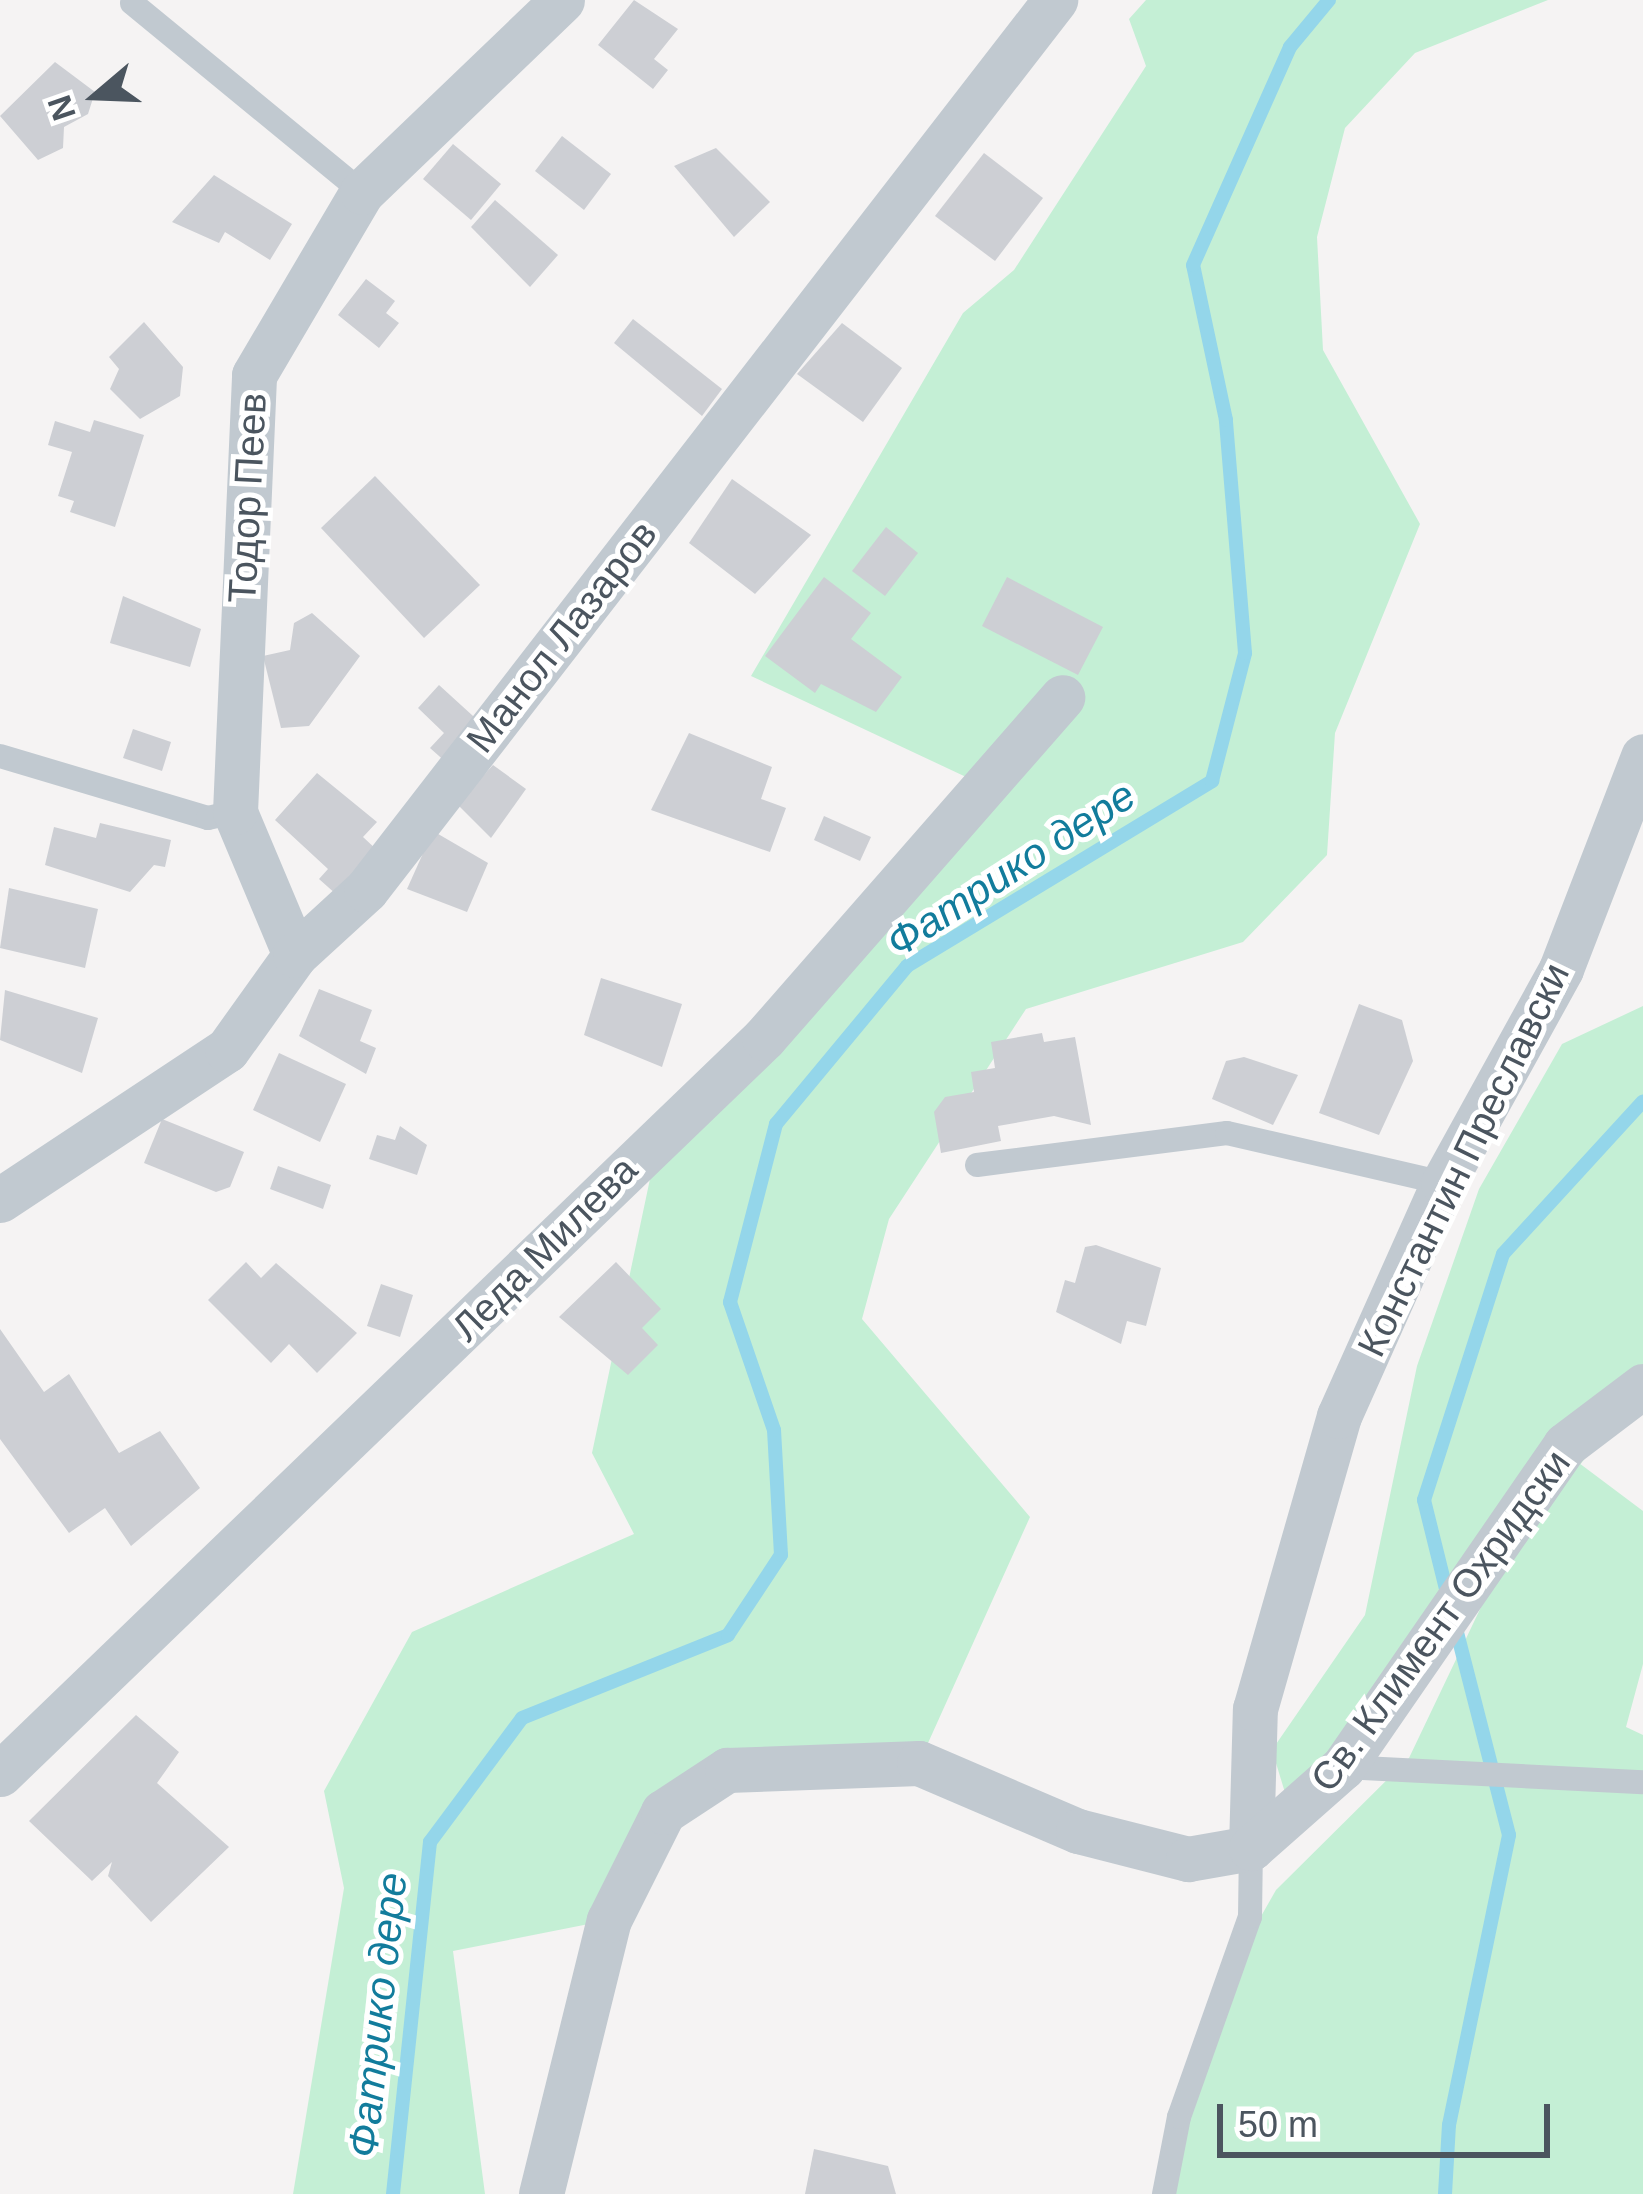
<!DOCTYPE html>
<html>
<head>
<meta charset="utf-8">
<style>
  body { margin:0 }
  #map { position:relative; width:1643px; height:2194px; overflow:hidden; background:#f5f3f3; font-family:Arial,sans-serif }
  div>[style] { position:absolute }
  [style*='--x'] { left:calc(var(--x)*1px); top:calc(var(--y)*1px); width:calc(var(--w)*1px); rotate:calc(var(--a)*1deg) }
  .green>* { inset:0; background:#c4efd5 }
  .stream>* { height:14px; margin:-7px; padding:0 7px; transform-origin:7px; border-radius:7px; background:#94d6ea }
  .building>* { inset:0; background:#cdcfd4 }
  .lane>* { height:24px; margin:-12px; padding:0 12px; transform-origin:12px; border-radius:12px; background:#c1c9d0 }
  .street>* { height:45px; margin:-22.5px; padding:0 22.5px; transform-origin:22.5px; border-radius:22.5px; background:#c1c9d0 }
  span { translate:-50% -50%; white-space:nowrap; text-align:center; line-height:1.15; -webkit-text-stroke:10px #fff; paint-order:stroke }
  .street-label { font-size:39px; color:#4b555f }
  .water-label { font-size:42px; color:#127c9c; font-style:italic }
  .north { position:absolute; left:36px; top:36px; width:120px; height:120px; -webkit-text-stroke:9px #fff; paint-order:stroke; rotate:251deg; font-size:33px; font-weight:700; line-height:48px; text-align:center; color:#4b555f }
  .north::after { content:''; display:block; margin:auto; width:42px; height:54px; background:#4b555f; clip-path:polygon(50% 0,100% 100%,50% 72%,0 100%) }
  .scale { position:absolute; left:1217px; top:2104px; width:333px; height:54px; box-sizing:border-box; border:6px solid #4b555f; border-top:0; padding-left:15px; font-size:36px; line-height:42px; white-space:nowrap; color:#4b555f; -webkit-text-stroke:9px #fff; paint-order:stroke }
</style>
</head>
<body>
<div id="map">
  <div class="green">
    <div style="clip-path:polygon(1146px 0,1548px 0,1415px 53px,1345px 128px,1317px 237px,1323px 350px,1420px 524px,1335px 733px,1327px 855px,1243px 942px,1026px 1009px,889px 1219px,862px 1319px,1030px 1517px,919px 1763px,833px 1758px,663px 1812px,609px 1920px,453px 1951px,485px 2194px,293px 2194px,344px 1888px,324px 1791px,412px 1632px,634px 1534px,592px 1453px,661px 1127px,981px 784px,751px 676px,963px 313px,1014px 270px,1146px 66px,1129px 19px)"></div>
    <div style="clip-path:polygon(1643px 1006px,1643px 1386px,1294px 1822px,1272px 1750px,1365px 1615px,1417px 1366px,1479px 1189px,1562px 1044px)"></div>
    <div style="clip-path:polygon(1579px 1463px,1643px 1511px,1643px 1664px,1626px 1727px,1643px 1735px,1643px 2194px,1172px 2194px,1215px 1997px,1276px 1890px,1409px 1758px,1503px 1561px)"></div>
  </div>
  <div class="stream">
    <div style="--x:1448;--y:1597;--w:100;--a:-103.9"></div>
    <div style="--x:1424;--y:1500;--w:258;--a:-72.2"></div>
    <div style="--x:1503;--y:1254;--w:207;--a:-47.5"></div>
    <div style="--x:393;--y:2194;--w:354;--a:-84"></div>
    <div style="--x:430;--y:1842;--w:154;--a:-53.4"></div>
    <div style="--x:522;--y:1718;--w:222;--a:-21.9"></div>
    <div style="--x:728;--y:1635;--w:96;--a:-56.5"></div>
    <div style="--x:781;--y:1555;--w:125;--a:-93.2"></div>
    <div style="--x:774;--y:1430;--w:135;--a:-109"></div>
    <div style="--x:730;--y:1302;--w:184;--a:-75.5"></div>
    <div style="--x:776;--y:1124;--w:205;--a:-50.3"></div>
    <div style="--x:907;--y:966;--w:357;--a:-31.2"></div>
    <div style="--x:1212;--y:781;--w:132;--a:-75.5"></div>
    <div style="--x:1245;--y:653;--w:234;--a:-94.7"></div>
    <div style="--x:1226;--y:420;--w:158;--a:-102"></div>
    <div style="--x:1193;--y:265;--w:239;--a:-66"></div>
    <div style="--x:1290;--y:47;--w:61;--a:-50.3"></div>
    <div style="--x:1445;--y:2194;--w:69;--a:-86.7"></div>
    <div style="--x:1449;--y:2125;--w:296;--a:-78.3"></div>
    <div style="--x:1509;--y:1835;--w:218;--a:-104.4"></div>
  </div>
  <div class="building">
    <div style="clip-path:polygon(634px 0,678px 29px,654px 59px,668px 70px,653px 89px,598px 45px)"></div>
    <div style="clip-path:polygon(55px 62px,95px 92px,88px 114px,64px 127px,63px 148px,38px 160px,0 116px)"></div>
    <div style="clip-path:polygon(562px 136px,611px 174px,584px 210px,535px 171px)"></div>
    <div style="clip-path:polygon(453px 144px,501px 184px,471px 220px,423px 179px)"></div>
    <div style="clip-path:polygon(716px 148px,770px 202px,734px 237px,674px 166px)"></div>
    <div style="clip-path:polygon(984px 153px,1043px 198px,995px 261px,935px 216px)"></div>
    <div style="clip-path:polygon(214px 175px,292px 224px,270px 260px,225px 232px,219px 243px,172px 222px)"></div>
    <div style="clip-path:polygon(495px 200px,558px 255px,530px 287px,471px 227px)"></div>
    <div style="clip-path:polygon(366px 279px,395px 301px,386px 313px,399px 323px,379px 348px,338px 315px)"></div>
    <div style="clip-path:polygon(633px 319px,722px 389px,702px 416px,614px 343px)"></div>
    <div style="clip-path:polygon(144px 322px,183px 367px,180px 396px,140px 419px,110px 389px,119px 369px,109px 357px)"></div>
    <div style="clip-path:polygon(842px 323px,902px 368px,863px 422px,797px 374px)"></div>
    <div style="clip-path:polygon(94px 420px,144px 435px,115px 527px,70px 512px,74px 501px,58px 496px,72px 452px,48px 445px,55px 421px,90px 432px)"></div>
    <div style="clip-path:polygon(375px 476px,480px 585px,424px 638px,321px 528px)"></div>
    <div style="clip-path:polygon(732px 479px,811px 535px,755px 594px,689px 543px)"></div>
    <div style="clip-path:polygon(886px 527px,918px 553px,885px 596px,852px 571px)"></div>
    <div style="clip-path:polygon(824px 577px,871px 613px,851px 639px,902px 677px,876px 712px,821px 684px,815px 693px,765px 656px)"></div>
    <div style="clip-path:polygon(1007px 577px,1103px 627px,1078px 675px,982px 626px)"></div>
    <div style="clip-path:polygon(123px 596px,201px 629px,190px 667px,110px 643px)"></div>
    <div style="clip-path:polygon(312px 613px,360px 656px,309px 726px,281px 728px,263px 656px,290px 650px,294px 623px)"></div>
    <div style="clip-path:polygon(439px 685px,484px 726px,448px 764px,430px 748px,444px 733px,418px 708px)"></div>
    <div style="clip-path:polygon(133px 729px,171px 742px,162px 771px,123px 758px)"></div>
    <div style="clip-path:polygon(689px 733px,772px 767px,761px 799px,786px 808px,770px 852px,651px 810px)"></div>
    <div style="clip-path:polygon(493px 765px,526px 789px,491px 838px,457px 804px)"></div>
    <div style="clip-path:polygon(317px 773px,377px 822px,363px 837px,378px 851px,337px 895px,319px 879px,328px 869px,275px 820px)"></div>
    <div style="clip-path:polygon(824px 816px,871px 837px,860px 861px,814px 840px)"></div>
    <div style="clip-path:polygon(100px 823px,171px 840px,165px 867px,154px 865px,130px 892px,45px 865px,54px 827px,96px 838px)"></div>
    <div style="clip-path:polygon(433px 831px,488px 863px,467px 912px,407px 889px)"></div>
    <div style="clip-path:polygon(9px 888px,98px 909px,85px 968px,0 948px)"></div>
    <div style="clip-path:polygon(601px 978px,682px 1004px,662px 1067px,584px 1035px)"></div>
    <div style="clip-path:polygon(319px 989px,372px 1010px,360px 1041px,376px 1048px,366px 1074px,299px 1036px)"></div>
    <div style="clip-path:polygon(5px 990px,98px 1018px,82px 1073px,0 1040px)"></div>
    <div style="clip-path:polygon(1359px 1004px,1402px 1020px,1413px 1061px,1379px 1135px,1319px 1113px)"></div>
    <div style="clip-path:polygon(1042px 1033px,1044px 1042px,1075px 1037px,1091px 1125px,1054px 1116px,998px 1126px,1001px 1141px,941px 1153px,934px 1112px,945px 1097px,974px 1092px,971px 1072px,995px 1068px,991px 1042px)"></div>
    <div style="clip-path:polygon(279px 1053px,346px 1084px,320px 1142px,253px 1110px)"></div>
    <div style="clip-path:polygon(1244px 1057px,1298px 1075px,1273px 1125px,1212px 1099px,1226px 1061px)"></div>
    <div style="clip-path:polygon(162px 1119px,244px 1152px,230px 1187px,216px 1192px,144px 1163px)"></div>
    <div style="clip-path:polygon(400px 1126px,427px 1145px,417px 1175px,369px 1159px,377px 1135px,395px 1140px)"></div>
    <div style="clip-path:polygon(278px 1166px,331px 1185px,323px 1209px,270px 1189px)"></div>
    <div style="clip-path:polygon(1096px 1245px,1161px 1268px,1146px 1326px,1127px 1321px,1121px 1344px,1056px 1312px,1065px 1280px,1075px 1283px,1085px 1247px)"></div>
    <div style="clip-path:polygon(246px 1262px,261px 1278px,276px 1263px,357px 1333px,317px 1373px,289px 1344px,271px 1363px,208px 1300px)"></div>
    <div style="clip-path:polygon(616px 1262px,661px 1309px,642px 1328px,658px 1345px,628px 1375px,559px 1317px)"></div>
    <div style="clip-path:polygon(381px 1284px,413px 1295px,400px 1337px,367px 1326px)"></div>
    <div style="clip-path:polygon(0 1329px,44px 1392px,69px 1374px,119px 1453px,160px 1431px,200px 1488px,131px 1546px,105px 1508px,69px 1533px,0 1439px)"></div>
    <div style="clip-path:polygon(136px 1715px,179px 1752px,157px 1783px,229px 1847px,151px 1922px,108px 1876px,112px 1862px,92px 1881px,29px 1821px)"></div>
    <div style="clip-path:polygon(814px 2149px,888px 2166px,896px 2194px,805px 2194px)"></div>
  </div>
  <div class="lane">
    <div style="--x:132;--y:3;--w:298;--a:39.4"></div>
    <div style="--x:0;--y:756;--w:217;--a:16.6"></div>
    <div style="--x:208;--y:818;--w:28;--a:-13"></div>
    <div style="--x:977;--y:1165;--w:252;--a:-7.3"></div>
    <div style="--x:1227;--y:1133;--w:222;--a:13"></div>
    <div style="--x:1343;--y:1767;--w:300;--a:2.9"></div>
    <div style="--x:1164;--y:2194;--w:78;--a:-79"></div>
    <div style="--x:1179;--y:2117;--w:212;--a:-70.5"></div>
    <div style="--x:1250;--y:1917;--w:69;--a:-89.2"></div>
  </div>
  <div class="street">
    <div style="--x:295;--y:955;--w:155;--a:-112.8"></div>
    <div style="--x:235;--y:812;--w:437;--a:-87.5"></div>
    <div style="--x:254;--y:375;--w:212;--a:-59.5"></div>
    <div style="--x:362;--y:192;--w:277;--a:-43.8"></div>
    <div style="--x:0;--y:1200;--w:272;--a:-33.5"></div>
    <div style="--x:227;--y:1050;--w:117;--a:-54.4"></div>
    <div style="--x:295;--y:955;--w:96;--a:-42.5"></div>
    <div style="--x:366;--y:890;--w:1126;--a:-52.25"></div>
    <div style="--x:0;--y:1774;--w:1061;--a:-43.93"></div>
    <div style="--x:764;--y:1038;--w:453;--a:-48.8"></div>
    <div style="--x:1251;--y:1848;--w:139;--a:-88.4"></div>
    <div style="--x:1255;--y:1709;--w:305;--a:-74"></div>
    <div style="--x:1339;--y:1416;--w:255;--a:-65.9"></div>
    <div style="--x:1443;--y:1183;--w:244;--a:-61.1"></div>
    <div style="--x:1561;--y:969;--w:228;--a:-68.9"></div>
    <div style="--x:541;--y:2194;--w:282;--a:-76.1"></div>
    <div style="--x:609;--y:1920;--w:121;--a:-63.4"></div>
    <div style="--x:663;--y:1812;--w:77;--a:-33.3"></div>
    <div style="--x:727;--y:1770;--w:192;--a:-2.1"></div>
    <div style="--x:919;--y:1763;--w:173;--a:23.2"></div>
    <div style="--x:1078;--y:1831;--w:114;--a:14.3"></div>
    <div style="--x:1188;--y:1859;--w:64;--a:-9.9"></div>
    <div style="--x:1251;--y:1848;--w:123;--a:-41.4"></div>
    <div style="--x:1343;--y:1767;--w:391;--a:-55.4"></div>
    <div style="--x:1565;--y:1445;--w:98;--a:-37.1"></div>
  </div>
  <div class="street-label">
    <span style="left:248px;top:498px;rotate:-87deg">Тодор Пеев</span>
    <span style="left:562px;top:637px;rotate:-52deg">Манол Лазаров</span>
    <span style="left:1464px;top:1160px;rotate:-64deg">Константин Преславски</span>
    <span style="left:545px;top:1249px;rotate:-45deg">Леда Милева</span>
    <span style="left:1441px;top:1621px;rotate:-54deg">Св. Климент Охридски</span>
  </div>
  <div class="water-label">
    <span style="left:1011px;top:869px;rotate:-33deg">Фатрико дере</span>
    <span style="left:378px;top:2015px;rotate:-84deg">Фатрико дере</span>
  </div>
  <div class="north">N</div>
  <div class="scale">50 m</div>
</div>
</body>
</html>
